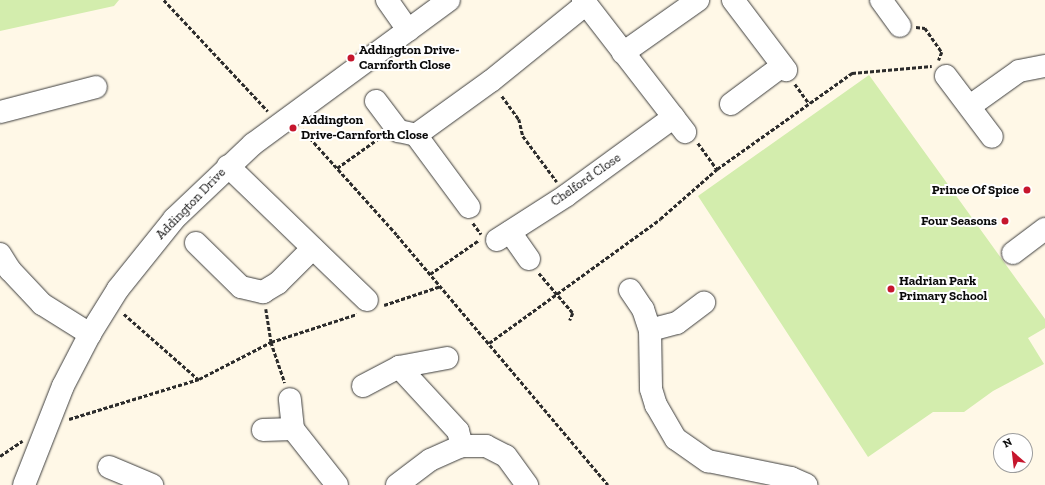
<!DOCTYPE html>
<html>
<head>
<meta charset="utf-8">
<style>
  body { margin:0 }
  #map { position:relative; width:1045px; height:485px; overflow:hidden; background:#fff8e7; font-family:"Zilla Slab",serif }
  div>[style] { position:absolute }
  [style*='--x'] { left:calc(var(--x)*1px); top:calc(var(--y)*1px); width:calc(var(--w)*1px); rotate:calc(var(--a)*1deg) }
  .green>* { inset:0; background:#d3edad }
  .path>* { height:2.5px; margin-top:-1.25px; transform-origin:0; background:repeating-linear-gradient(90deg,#2c2c2c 0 4px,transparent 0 6px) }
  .roads { filter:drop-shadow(0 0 1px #3d3d3d) drop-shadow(0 0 1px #3d3d3d) }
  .minor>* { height:22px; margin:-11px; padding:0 11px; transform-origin:11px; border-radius:11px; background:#fff }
  .dots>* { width:11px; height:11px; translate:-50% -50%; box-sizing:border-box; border:2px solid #fff; border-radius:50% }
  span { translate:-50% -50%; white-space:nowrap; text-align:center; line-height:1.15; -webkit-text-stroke:4px #fff; paint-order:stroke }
  .poi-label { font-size:13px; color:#0a0a0a; font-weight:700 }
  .left { translate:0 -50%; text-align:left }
  .right { translate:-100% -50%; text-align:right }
  .street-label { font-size:13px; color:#0a0a0a }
  .north { position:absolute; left:993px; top:433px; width:40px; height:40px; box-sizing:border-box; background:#fff; border:1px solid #9d9d9d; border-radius:50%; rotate:332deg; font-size:11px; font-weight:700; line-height:16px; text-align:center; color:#0a0a0a }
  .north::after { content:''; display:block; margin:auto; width:14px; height:18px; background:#c6162d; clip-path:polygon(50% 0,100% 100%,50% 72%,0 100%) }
</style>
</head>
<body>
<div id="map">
  <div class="green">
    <div style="clip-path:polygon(0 0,119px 0,114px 6px,0 31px)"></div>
    <div style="clip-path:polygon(869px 75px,1045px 319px,1045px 328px,1028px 338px,1044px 364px,993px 391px,964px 412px,933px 412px,868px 457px,698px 196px)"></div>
  </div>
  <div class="path">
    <div style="--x:164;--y:0;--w:152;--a:46.9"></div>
    <div style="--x:916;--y:27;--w:9;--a:6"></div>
    <div style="--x:925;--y:28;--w:29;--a:55"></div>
    <div style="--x:942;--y:52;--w:9;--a:111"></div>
    <div style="--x:795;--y:84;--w:24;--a:54"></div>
    <div style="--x:502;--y:96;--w:29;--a:54"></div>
    <div style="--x:519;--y:119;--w:17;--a:77"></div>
    <div style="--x:523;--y:136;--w:57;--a:53.5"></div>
    <div style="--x:302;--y:129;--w:142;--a:48.1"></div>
    <div style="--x:397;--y:235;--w:327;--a:49.8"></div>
    <div style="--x:698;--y:143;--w:32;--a:54"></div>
    <div style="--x:337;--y:168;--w:55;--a:-35.4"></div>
    <div style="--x:473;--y:223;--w:14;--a:54"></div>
    <div style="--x:539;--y:273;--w:52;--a:49.6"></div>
    <div style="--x:573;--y:313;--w:8;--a:113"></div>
    <div style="--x:430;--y:274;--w:60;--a:-34.8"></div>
    <div style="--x:384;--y:305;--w:60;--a:-18.4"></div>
    <div style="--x:266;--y:309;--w:33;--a:81"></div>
    <div style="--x:271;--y:342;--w:43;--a:71.1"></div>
    <div style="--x:124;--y:314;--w:98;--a:41.3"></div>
    <div style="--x:489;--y:343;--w:211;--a:-35.9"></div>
    <div style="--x:660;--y:219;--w:76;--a:-41.3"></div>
    <div style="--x:717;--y:169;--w:166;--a:-35.4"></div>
    <div style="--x:852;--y:73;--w:80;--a:-5"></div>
    <div style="--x:69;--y:419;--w:136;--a:-17.1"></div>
    <div style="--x:199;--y:379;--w:81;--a:-27.2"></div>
    <div style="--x:271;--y:342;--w:90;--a:-18"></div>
    <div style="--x:0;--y:456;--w:27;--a:-34"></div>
  </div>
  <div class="roads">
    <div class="minor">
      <div style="--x:387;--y:0;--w:37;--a:55"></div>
      <div style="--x:583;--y:0;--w:167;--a:52.3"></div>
      <div style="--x:733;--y:0;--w:88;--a:52.9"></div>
      <div style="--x:881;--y:0;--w:32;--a:54"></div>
      <div style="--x:623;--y:53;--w:92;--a:-35.2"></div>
      <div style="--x:946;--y:76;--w:76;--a:53"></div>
      <div style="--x:376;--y:101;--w:38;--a:53"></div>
      <div style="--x:399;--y:131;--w:17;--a:13"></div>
      <div style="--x:731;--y:104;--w:64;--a:-36.7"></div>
      <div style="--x:970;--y:106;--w:60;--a:-35.5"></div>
      <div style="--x:1019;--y:71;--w:26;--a:-11"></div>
      <div style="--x:0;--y:112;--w:99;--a:-14.6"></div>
      <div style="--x:228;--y:166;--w:193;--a:44"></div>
      <div style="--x:469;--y:207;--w:89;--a:-126.4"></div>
      <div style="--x:416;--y:135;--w:92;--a:-35.8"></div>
      <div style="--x:491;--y:81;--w:122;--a:-39"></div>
      <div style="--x:510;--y:232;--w:33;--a:55"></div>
      <div style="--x:497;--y:240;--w:83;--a:-32.7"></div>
      <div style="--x:567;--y:195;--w:132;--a:-36.1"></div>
      <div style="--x:196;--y:243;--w:63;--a:44.4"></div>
      <div style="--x:241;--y:287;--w:23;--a:13"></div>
      <div style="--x:263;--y:292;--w:17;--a:-31"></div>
      <div style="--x:278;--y:283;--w:49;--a:-45"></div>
      <div style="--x:1013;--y:253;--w:40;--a:-37"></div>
      <div style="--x:0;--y:254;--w:19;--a:58"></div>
      <div style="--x:10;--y:270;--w:47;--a:46.7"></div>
      <div style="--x:42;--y:304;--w:57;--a:32"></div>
      <div style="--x:630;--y:290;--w:23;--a:56"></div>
      <div style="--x:643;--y:309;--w:22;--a:72"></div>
      <div style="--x:650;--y:330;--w:59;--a:89"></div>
      <div style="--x:651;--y:389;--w:17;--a:73"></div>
      <div style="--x:656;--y:405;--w:39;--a:60"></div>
      <div style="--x:676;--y:439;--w:39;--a:35"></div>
      <div style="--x:708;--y:461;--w:85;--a:11.6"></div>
      <div style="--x:791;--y:478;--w:17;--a:24"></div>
      <div style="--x:650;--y:330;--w:28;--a:-15"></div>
      <div style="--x:677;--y:323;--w:34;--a:-37"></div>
      <div style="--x:399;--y:367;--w:87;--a:47.3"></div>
      <div style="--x:458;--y:431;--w:16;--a:75"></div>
      <div style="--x:363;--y:386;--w:41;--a:-27.8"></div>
      <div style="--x:399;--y:367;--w:49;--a:-10.6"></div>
      <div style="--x:293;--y:429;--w:71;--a:51.8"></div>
      <div style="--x:263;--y:430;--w:30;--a:-2"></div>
      <div style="--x:293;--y:429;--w:30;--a:-96"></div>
      <div style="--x:109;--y:467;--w:47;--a:22.7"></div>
      <div style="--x:24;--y:485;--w:106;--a:-68.5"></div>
      <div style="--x:63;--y:386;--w:59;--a:-62.6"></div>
      <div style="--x:90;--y:334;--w:53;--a:-58.1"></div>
      <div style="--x:118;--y:289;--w:90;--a:-51.3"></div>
      <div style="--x:174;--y:219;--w:109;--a:-43.5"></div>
      <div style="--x:253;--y:144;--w:243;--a:-36.3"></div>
      <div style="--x:397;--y:485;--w:41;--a:-37.1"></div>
      <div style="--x:430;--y:460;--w:35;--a:-24"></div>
      <div style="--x:462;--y:446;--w:24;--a:0"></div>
      <div style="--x:486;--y:446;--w:22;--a:27"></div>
      <div style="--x:506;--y:456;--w:36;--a:54"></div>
    </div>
  </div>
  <div class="dots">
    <div style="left:351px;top:58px;background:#c6162d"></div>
    <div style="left:293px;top:128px;background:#c6162d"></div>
    <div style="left:1027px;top:190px;background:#c6162d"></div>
    <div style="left:1005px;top:221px;background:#c6162d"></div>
    <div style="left:891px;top:289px;background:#c6162d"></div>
  </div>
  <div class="poi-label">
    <span class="left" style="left:359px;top:58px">Addington Drive-<br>Carnforth Close</span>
    <span class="left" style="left:301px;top:128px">Addington<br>Drive-Carnforth Close</span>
    <span class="right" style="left:1019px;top:190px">Prince Of Spice</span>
    <span class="right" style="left:997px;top:221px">Four Seasons</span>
    <span class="left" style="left:899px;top:289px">Hadrian Park<br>Primary School</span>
  </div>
  <div class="street-label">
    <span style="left:586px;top:180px;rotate:-35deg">Chelford Close</span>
    <span style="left:191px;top:204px;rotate:-46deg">Addington Drive</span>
  </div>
  <div class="north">N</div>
</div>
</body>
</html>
